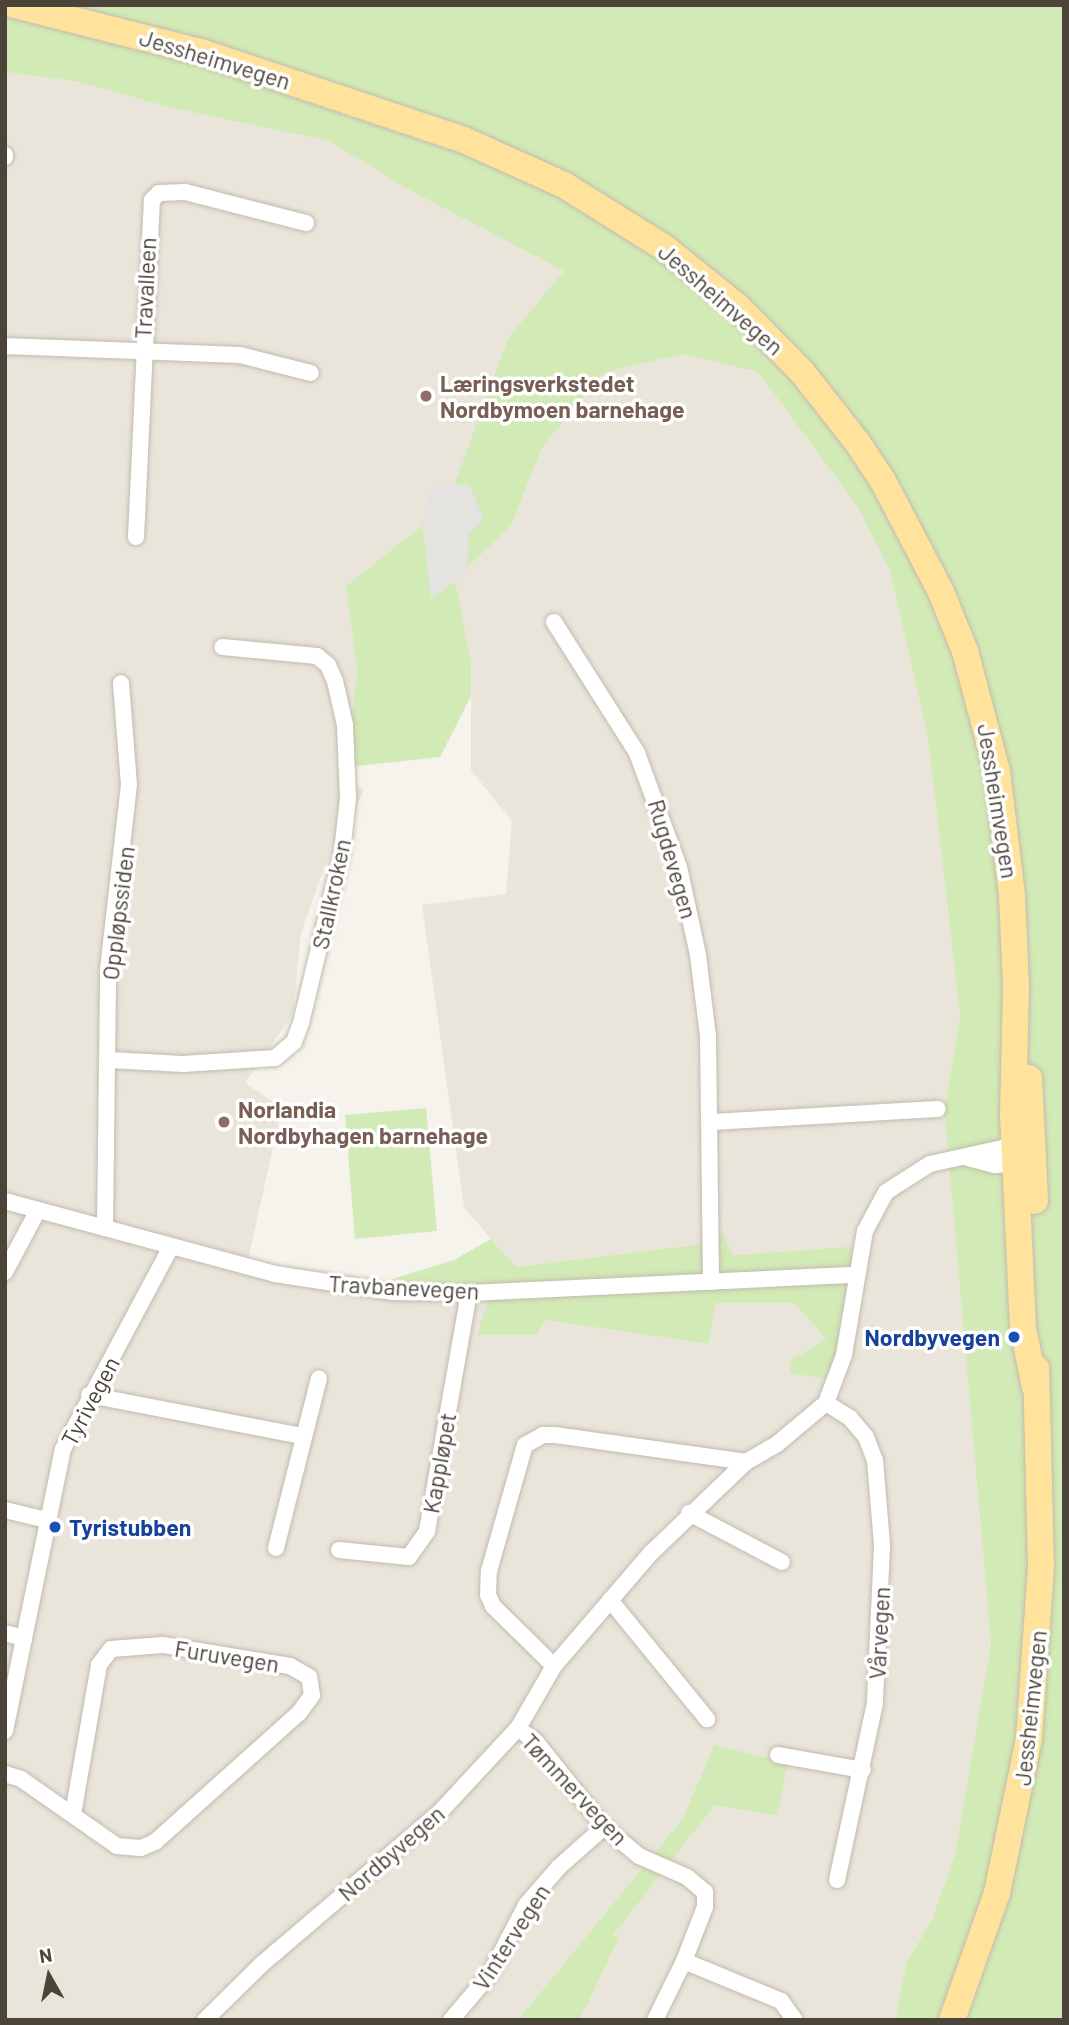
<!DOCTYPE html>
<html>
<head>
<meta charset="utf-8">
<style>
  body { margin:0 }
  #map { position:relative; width:1069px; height:2025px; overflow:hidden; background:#f6f3ec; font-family:Barlow,sans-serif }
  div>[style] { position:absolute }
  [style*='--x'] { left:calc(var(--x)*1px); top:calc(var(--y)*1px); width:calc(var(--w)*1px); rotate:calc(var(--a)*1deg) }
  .residential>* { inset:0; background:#eae5da }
  .green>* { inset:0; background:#d2eab5 }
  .parking>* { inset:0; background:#e5e3e0 }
  .roads { filter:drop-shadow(0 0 2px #c2bbae) drop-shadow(0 0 2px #c2bbae) }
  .minor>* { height:16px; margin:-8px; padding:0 8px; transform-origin:8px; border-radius:8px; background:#fff }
  .primary>* { height:26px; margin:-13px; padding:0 13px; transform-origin:13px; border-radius:13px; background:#ffe39c }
  .dots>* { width:19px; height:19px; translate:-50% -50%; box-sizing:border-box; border:4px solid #fff; border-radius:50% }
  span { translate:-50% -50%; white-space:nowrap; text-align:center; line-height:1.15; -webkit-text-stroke:7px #fff; paint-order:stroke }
  .street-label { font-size:23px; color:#4b4439 }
  .education-label { font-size:23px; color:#785e54; font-weight:700 }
  .left { translate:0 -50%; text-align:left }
  .transit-label { font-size:23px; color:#164399; font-weight:700 }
  .right { translate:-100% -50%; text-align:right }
  .frame { position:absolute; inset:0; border:7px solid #4b4439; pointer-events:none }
  .north { position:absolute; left:14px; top:1941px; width:70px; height:70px; -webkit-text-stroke:5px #fff; paint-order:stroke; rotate:351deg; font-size:19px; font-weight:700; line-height:28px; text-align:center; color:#4b4439 }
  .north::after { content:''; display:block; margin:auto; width:24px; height:32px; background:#4b4439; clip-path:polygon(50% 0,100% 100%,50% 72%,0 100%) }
</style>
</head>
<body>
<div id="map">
  <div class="residential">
    <div style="clip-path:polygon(5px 72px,79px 82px,172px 108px,329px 141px,409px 190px,565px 271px,508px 338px,446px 507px,346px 586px,357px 672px,355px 718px,345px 777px,364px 790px,324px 868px,301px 933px,293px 1014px,245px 1083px,282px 1108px,248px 1259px,286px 1278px,489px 1296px,478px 1335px,545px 1320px,709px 1344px,716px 1303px,794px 1303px,826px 1339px,791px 1360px,829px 1379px,858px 1246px,732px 1255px,723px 1235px,718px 1234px,719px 1242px,516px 1267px,464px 1208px,422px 905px,506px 894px,512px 821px,471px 770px,471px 662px,455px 579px,511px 526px,542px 448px,603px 373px,682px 354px,758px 372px,857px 506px,890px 571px,928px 738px,960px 1015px,945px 1107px,939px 1108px,945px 1118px,991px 1645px,955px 1853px,932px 1920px,907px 1961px,895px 2020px,580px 2020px,619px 1939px,612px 1935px,715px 1805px,777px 1816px,714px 1745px,683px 1818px,518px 2020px,5px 2020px)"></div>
  </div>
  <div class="green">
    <div style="clip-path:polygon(5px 5px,1064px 5px,1064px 2020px,895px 2020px,907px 1961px,932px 1920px,955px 1853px,991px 1645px,945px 1118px,939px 1107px,945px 1106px,960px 1015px,928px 738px,890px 571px,857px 506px,758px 372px,682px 354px,603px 373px,542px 448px,511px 526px,455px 579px,471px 662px,471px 696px,440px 757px,347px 767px,357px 672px,346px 586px,446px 507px,508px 338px,564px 271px,409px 190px,329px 141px,172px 108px,79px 82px,5px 72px)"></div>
    <div style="clip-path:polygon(426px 1108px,437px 1231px,355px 1239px,345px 1115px)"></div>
    <div style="clip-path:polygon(718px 1233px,723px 1234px,733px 1255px,859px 1246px,852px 1348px,828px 1379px,790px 1373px,791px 1360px,826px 1339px,794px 1303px,716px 1303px,709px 1344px,545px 1320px,537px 1335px,477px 1335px,489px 1297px,363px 1288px,454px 1260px,491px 1239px,516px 1267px,718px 1242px)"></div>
    <div style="clip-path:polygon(714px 1745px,788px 1763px,777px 1816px,715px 1805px,613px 1935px,619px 1938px,580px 2020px,518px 2020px,683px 1818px)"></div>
  </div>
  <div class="parking">
    <div style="clip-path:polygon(469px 484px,484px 519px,469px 534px,467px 573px,431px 599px,422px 519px,433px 485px)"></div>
  </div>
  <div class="roads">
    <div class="minor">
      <div style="--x:5;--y:155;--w:2;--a:90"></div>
      <div style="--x:5;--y:346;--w:235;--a:2.2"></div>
      <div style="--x:240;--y:355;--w:73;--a:14.2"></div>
      <div style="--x:136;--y:537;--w:337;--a:-87.3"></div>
      <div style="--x:152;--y:200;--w:10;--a:-45"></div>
      <div style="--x:159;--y:193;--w:26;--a:-2"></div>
      <div style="--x:185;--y:192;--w:125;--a:14.4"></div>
      <div style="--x:554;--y:622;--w:155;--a:57.6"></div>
      <div style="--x:637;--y:753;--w:121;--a:69.8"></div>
      <div style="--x:679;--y:867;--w:90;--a:77.8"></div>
      <div style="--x:698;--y:955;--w:82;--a:83"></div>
      <div style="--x:708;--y:1036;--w:246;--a:89.3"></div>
      <div style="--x:110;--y:1060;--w:73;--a:3.1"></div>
      <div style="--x:183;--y:1064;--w:92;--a:-3.7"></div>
      <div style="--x:275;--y:1058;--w:25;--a:-40"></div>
      <div style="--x:294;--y:1042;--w:20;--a:-70"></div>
      <div style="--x:301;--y:1023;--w:176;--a:-76.5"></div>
      <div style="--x:342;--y:852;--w:54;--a:-83.7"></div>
      <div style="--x:348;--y:798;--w:73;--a:-92.4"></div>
      <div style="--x:345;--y:725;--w:45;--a:-102.8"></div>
      <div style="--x:335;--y:681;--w:17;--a:-114"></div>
      <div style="--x:328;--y:665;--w:14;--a:-141"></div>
      <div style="--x:317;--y:656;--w:95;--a:-174.6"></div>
      <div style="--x:711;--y:1122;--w:227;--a:-3.3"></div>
      <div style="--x:968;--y:1158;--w:28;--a:15"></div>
      <div style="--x:995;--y:1165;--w:28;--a:-6"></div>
      <div style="--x:5;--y:1201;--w:280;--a:15.1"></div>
      <div style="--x:275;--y:1274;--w:118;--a:8.7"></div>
      <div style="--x:392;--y:1292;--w:77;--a:0.7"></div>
      <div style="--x:469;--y:1293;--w:386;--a:-2.7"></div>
      <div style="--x:105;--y:1228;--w:259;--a:-89.3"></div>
      <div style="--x:108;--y:969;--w:185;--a:-83.5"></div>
      <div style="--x:129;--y:785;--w:102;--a:-94.5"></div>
      <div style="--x:5;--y:1272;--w:70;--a:-62"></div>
      <div style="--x:89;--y:1395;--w:216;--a:10.9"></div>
      <div style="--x:826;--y:1403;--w:28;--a:32"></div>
      <div style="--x:850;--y:1418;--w:25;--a:50"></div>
      <div style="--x:866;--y:1437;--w:25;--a:69"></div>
      <div style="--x:875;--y:1460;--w:86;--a:85.3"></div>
      <div style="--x:882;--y:1546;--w:157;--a:92.6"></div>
      <div style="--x:875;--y:1703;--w:181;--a:102.1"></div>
      <div style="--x:5;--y:1510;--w:43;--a:13.4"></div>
      <div style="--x:689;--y:1513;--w:105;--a:27.8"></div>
      <div style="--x:276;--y:1548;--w:175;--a:-75.8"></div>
      <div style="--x:339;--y:1550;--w:70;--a:5.7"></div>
      <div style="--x:409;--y:1557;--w:32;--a:-55"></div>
      <div style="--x:427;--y:1531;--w:242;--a:-80"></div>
      <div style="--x:610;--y:1600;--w:154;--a:50.8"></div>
      <div style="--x:5;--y:1633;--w:20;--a:15"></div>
      <div style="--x:554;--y:1666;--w:86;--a:-135.5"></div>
      <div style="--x:493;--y:1606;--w:12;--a:-114"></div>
      <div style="--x:488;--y:1595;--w:24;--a:-88"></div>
      <div style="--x:489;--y:1571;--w:131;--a:-74.1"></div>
      <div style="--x:525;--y:1445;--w:21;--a:-29"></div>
      <div style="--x:543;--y:1435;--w:12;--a:0"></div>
      <div style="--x:555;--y:1435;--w:193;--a:8"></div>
      <div style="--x:518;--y:1728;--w:23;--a:38"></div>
      <div style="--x:536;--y:1742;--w:109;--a:51.3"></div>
      <div style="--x:604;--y:1827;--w:45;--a:39.6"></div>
      <div style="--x:639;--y:1856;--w:52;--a:23.6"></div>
      <div style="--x:687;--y:1877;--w:23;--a:40"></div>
      <div style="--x:705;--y:1892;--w:15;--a:90"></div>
      <div style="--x:705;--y:1907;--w:58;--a:111.3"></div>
      <div style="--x:684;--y:1961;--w:66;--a:116.2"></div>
      <div style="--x:5;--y:1731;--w:288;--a:-78.4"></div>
      <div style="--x:63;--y:1449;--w:229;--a:-61.9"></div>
      <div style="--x:778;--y:1755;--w:86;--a:10"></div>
      <div style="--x:5;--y:1774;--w:17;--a:17"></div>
      <div style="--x:21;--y:1779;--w:117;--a:34.9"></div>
      <div style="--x:117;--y:1846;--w:24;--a:5"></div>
      <div style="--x:141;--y:1848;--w:15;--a:-23"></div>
      <div style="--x:155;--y:1842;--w:193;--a:-41.9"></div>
      <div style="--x:299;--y:1713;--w:22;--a:-54"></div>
      <div style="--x:312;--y:1695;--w:18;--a:-99"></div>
      <div style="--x:309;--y:1677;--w:22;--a:-150"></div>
      <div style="--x:290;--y:1666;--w:129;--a:-170.6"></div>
      <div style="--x:163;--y:1645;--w:52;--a:175.6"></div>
      <div style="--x:111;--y:1649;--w:20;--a:127"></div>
      <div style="--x:99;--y:1665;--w:151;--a:99.9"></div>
      <div style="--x:684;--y:1961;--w:105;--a:22.4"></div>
      <div style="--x:781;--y:2001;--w:24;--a:54"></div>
      <div style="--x:205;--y:2020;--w:80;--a:-44.5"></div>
      <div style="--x:262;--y:1964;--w:233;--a:-40.5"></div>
      <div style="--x:439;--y:1813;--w:116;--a:-47.1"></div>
      <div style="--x:518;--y:1728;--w:72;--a:-59.9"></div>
      <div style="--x:554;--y:1666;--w:149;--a:-49.4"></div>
      <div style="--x:651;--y:1553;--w:132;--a:-43.8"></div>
      <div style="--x:746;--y:1462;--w:36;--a:-30"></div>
      <div style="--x:777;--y:1444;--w:64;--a:-39.9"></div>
      <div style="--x:826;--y:1403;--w:51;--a:-69.4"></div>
      <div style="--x:844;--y:1355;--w:126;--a:-80.4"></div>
      <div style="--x:865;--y:1231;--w:44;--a:-61.7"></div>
      <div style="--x:886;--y:1192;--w:52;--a:-32.5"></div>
      <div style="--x:930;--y:1164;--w:75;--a:-12.4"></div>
      <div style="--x:1003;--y:1148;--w:19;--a:12"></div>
      <div style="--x:451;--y:2020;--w:60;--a:-49.7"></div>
      <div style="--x:490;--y:1974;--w:78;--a:-62.4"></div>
      <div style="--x:526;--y:1905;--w:50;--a:-49"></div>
      <div style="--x:559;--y:1867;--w:60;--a:-41.6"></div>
    </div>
    <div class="primary">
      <div style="--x:15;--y:5;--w:192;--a:14.2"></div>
      <div style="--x:201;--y:52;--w:277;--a:18.5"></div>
      <div style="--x:464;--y:140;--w:110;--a:24.2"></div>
      <div style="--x:564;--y:185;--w:119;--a:32"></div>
      <div style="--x:665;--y:248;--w:94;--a:38.9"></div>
      <div style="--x:738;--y:307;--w:91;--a:45.4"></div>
      <div style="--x:802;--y:372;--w:89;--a:51.8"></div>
      <div style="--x:857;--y:442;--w:47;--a:56.3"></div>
      <div style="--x:883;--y:481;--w:125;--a:62.4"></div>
      <div style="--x:941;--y:592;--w:64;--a:67.9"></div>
      <div style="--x:965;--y:651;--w:124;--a:75.1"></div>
      <div style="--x:997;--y:771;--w:125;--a:83.1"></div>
      <div style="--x:1012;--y:895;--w:91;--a:87.5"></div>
      <div style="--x:1016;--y:986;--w:129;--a:91.3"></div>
      <div style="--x:1013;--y:1115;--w:214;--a:87.3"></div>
      <div style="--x:1023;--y:1329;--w:59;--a:78.3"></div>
      <div style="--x:1029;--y:1078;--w:123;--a:87.2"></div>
      <div style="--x:952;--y:2020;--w:135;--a:-70.5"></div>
      <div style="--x:997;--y:1893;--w:158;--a:-78.3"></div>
      <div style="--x:1029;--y:1738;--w:171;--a:-86"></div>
      <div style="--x:1041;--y:1567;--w:199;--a:-91.4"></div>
    </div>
  </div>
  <div class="dots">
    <div style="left:426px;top:396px;background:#8d6e63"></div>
    <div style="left:224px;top:1122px;background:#8d6e63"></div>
    <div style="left:1014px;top:1337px;background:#1a4fb4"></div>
    <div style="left:55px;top:1527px;background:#1a4fb4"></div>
  </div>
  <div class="street-label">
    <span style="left:215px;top:59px;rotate:17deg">Jessheimvegen</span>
    <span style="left:145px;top:288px;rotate:-87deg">Travalleen</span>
    <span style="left:721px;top:299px;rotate:41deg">Jessheimvegen</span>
    <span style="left:998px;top:801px;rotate:81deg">Jessheimvegen</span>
    <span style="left:673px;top:859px;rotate:74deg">Rugdevegen</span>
    <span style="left:331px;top:894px;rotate:-78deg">Stallkroken</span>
    <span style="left:118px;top:913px;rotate:-83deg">Oppløpssiden</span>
    <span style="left:404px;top:1287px;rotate:3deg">Travbanevegen</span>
    <span style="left:90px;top:1401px;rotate:-62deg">Tyrivegen</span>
    <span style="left:439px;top:1463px;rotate:-80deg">Kappløpet</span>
    <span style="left:879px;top:1633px;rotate:-87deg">Vårvegen</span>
    <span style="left:227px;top:1656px;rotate:9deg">Furuvegen</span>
    <span style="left:1030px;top:1708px;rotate:-84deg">Jessheimvegen</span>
    <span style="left:575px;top:1789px;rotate:47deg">Tømmervegen</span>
    <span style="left:391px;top:1853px;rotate:-41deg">Nordbyvegen</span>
    <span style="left:511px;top:1937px;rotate:-57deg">Vintervegen</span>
  </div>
  <div class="education-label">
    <span class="left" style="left:440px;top:396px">Læringsverkstedet<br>Nordbymoen barnehage</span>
    <span class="left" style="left:238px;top:1122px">Norlandia<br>Nordbyhagen barnehage</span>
  </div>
  <div class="transit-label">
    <span class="right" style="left:1000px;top:1337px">Nordbyvegen</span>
    <span class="left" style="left:69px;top:1527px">Tyristubben</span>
  </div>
  <div class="frame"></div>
  <div class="north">N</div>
</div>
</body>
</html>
